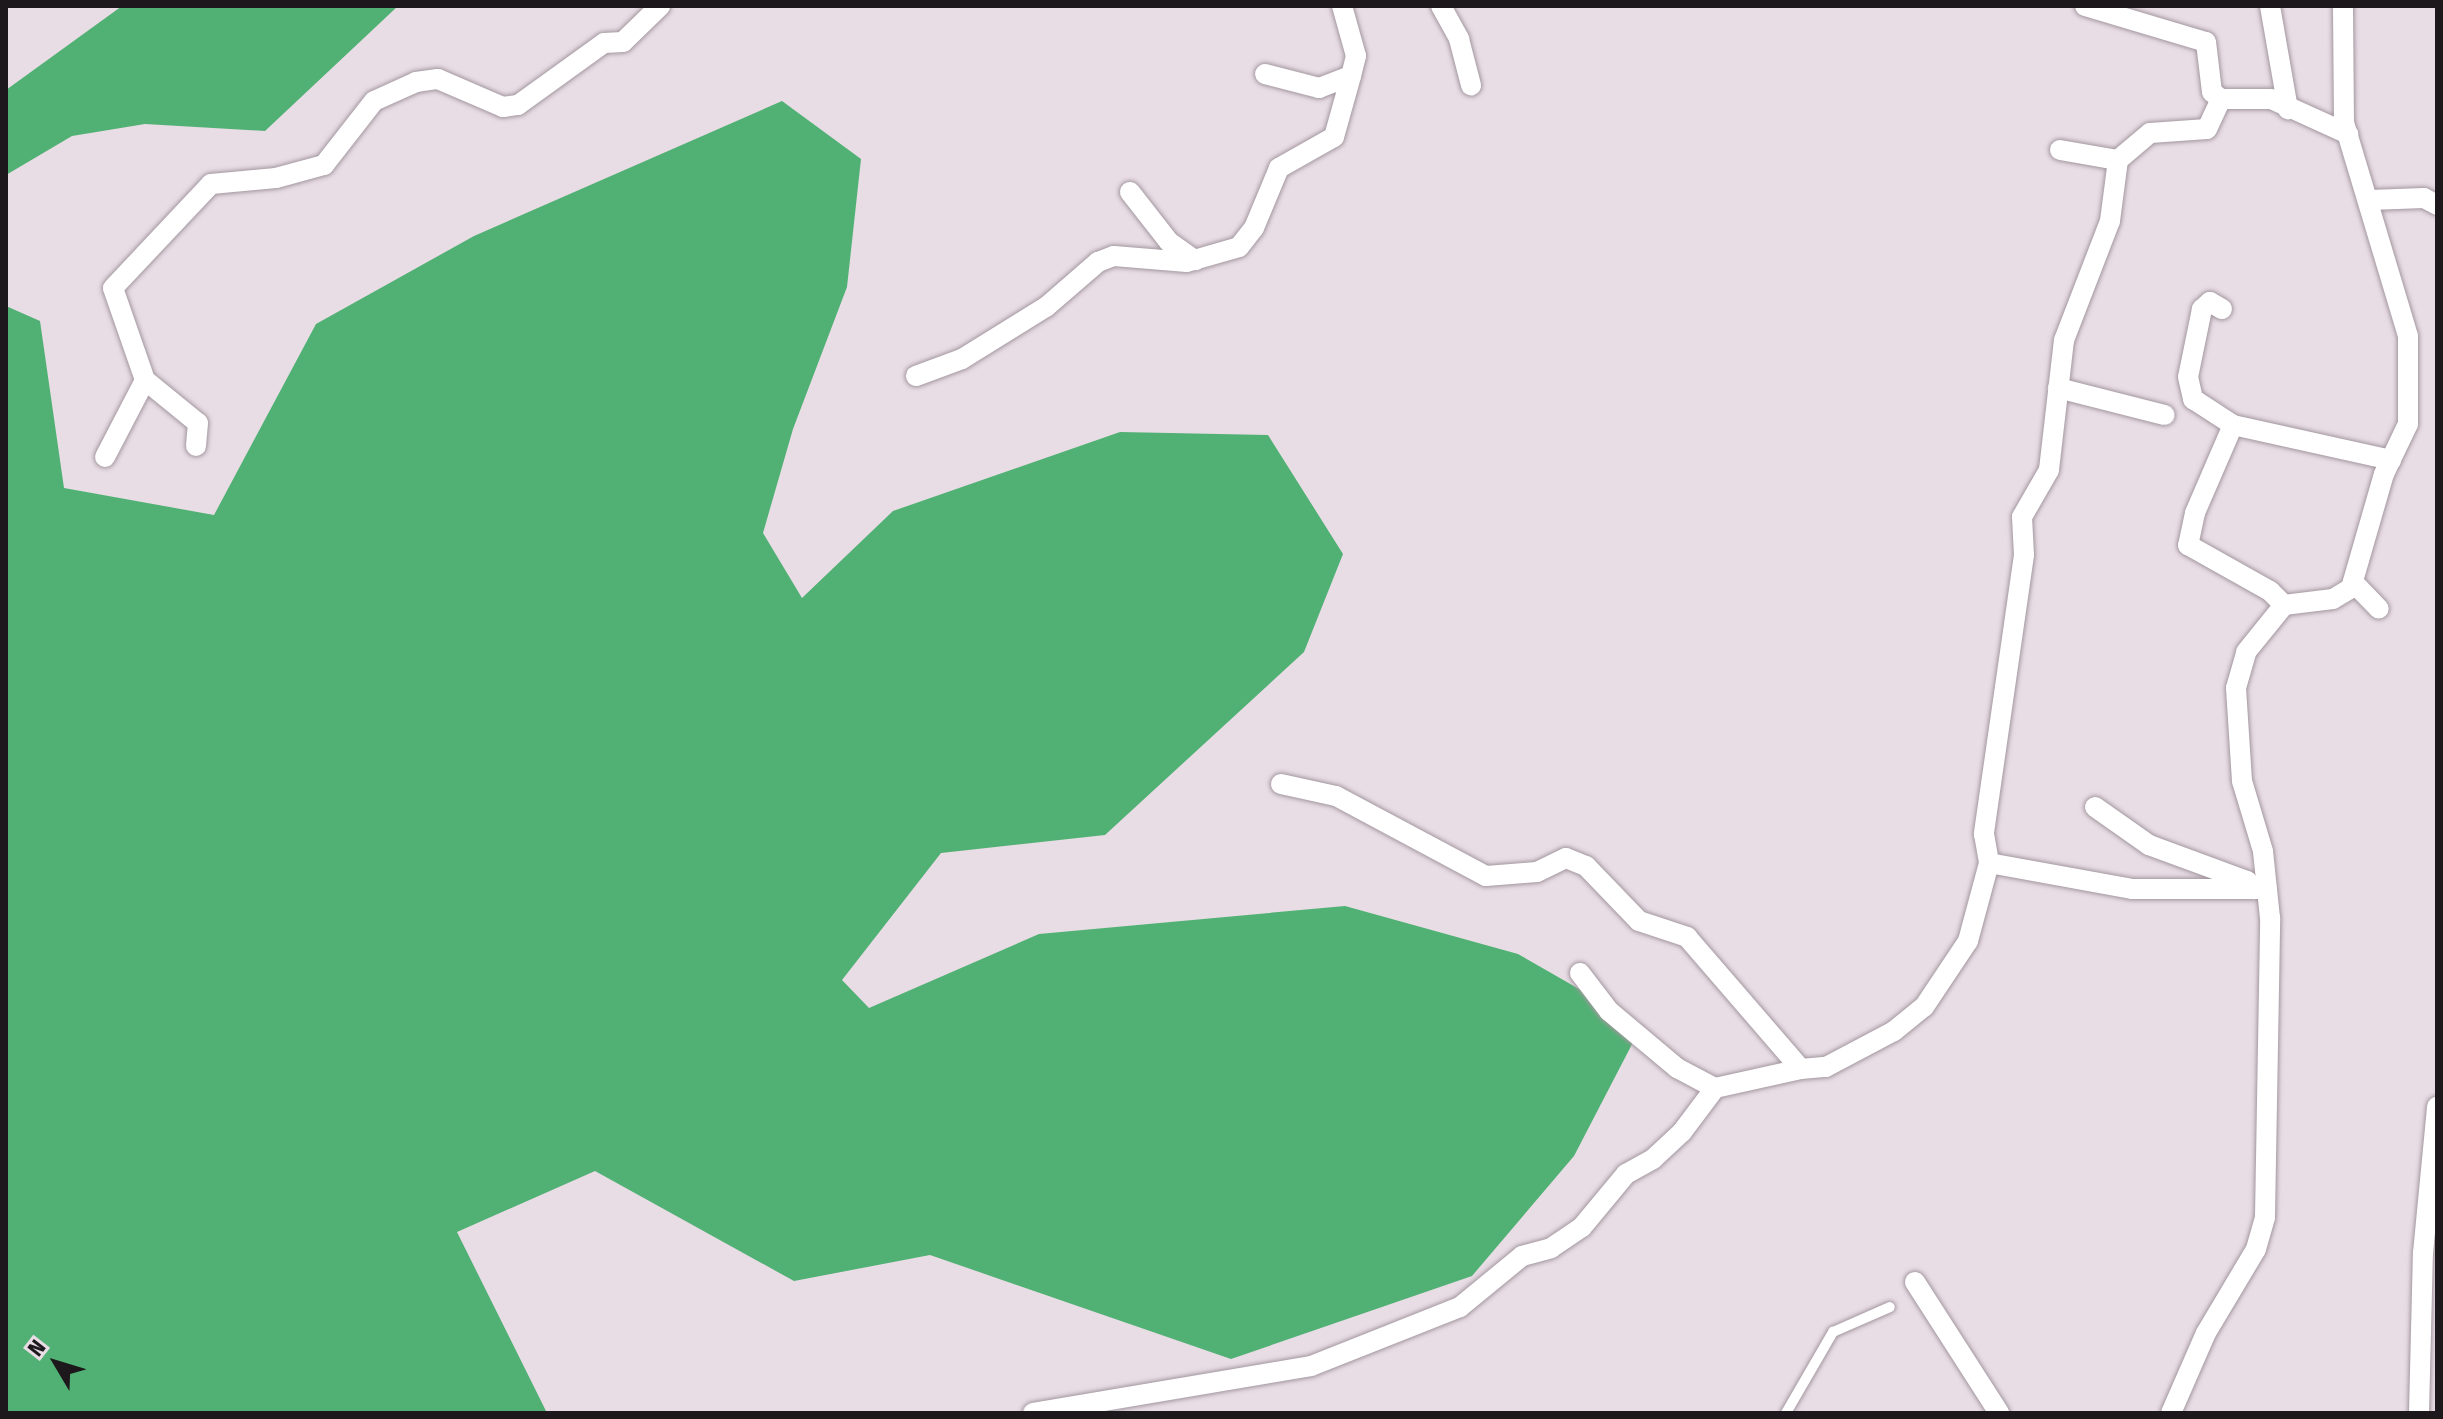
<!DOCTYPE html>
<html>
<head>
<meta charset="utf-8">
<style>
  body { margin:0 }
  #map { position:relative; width:2443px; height:1419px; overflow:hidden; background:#e8dce5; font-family:"Fira Sans Condensed",sans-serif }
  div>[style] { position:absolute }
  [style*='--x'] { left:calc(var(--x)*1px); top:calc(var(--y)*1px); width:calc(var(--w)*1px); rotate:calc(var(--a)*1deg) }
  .forest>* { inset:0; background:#51b174 }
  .roads { filter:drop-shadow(0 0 2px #a3979f) drop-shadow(0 0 2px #a3979f) }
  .lane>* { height:10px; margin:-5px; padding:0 5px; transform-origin:5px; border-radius:5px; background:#fff }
  .street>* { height:20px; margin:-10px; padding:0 10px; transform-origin:10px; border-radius:10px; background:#fff }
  span { translate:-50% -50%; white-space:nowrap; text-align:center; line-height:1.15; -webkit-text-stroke:6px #e8dce5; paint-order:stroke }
  .frame { position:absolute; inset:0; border:8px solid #1c181b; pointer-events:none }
  .north { position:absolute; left:16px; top:1323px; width:80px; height:80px; -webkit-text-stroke:6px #e8dce5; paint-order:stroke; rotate:308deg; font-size:22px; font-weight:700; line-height:32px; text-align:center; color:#1c181b }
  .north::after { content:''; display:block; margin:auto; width:28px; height:36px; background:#1c181b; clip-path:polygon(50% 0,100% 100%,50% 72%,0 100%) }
</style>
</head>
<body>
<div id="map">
  <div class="forest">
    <div style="clip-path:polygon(122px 6px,398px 6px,265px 131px,145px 124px,72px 136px,6px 175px,6px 90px)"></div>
    <div style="clip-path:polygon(782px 101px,861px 159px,847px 287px,793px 429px,763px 533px,802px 598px,893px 511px,1120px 432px,1268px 435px,1343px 554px,1304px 652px,1105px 835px,941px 853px,842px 980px,869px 1008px,1039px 934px,1345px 906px,1518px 954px,1642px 1025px,1574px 1156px,1472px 1276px,1231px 1359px,930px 1255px,794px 1281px,595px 1171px,457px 1232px,547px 1413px,6px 1413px,6px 306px,40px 321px,64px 488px,214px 515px,316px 324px,474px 236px)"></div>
  </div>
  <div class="roads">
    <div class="lane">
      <div style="--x:1786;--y:1413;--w:94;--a:-59.9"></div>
      <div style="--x:1833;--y:1332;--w:62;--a:-23.7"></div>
    </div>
    <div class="street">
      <div style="--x:1441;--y:6;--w:38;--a:61"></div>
      <div style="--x:1459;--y:39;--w:48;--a:75.4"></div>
      <div style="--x:2085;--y:6;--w:126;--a:16.6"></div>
      <div style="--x:2206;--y:42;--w:50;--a:83.2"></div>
      <div style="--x:2212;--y:92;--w:11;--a:38"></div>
      <div style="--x:2221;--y:99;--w:50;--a:0"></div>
      <div style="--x:2271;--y:99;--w:85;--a:24.4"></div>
      <div style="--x:2270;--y:6;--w:105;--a:80.1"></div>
      <div style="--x:1265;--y:74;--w:56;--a:14.5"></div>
      <div style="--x:1319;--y:88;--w:34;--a:-21"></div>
      <div style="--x:1351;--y:76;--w:21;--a:-76"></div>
      <div style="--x:1356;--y:56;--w:52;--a:-105.6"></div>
      <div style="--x:2060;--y:150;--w:59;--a:9.8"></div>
      <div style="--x:2118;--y:160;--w:42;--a:-40.2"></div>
      <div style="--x:2150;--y:133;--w:57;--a:-4"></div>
      <div style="--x:2207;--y:129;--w:33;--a:-65"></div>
      <div style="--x:2118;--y:160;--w:62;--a:97.5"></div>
      <div style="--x:2110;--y:221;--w:128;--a:111.1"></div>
      <div style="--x:2064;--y:340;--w:131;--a:96.6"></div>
      <div style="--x:2049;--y:470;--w:54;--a:119.9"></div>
      <div style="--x:2022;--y:517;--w:38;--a:87"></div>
      <div style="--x:2024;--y:555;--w:282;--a:98.2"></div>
      <div style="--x:1984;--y:834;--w:29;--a:80"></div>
      <div style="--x:1989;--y:863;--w:145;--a:10.3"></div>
      <div style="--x:2132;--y:889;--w:135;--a:0"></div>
      <div style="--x:1130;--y:192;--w:63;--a:52"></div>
      <div style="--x:1169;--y:242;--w:32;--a:35"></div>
      <div style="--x:2370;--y:200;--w:54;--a:-2.1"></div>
      <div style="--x:2424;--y:198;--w:15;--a:28"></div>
      <div style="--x:2222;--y:309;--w:14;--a:-150"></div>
      <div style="--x:2210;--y:302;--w:11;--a:139"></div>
      <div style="--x:2202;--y:309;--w:69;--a:101.6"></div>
      <div style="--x:2188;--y:377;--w:23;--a:77"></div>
      <div style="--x:2193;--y:399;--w:48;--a:33"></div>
      <div style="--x:2233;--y:425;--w:162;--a:12.5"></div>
      <div style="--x:916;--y:376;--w:49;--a:-20.3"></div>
      <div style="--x:962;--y:359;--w:99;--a:-31.8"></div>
      <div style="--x:1046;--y:307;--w:69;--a:-40.9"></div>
      <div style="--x:1098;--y:262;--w:17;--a:-21"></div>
      <div style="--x:1114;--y:256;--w:73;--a:4.7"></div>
      <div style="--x:1187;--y:262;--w:54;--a:-16.1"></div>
      <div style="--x:1239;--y:247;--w:24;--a:-52"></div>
      <div style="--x:1254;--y:228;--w:65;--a:-67.4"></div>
      <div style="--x:1279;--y:168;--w:63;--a:-29.4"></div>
      <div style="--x:1334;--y:137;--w:63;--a:-74.4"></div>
      <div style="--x:145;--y:380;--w:68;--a:39.1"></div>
      <div style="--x:198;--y:423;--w:23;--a:95"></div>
      <div style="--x:2058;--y:388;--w:110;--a:14.2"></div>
      <div style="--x:2233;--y:425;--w:96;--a:113.4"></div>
      <div style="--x:2195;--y:513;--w:33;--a:102"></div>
      <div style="--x:2188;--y:545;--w:94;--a:29.3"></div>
      <div style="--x:2270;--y:591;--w:20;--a:45"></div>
      <div style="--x:105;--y:457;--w:87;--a:-62.5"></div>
      <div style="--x:145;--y:380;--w:97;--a:-109.2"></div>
      <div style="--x:113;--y:288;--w:143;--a:-46.7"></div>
      <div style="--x:211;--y:184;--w:65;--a:-5.3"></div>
      <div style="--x:276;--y:178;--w:50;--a:-15.2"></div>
      <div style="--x:324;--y:165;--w:81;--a:-52"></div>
      <div style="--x:374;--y:101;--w:46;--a:-24.3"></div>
      <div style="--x:416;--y:82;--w:22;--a:-8"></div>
      <div style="--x:438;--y:79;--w:71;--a:23.3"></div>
      <div style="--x:503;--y:107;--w:15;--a:-8"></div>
      <div style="--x:518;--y:105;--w:106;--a:-35.8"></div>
      <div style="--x:604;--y:43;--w:19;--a:-3"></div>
      <div style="--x:623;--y:42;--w:52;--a:-44.2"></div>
      <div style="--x:2353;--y:582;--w:37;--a:46"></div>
      <div style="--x:1281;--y:784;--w:56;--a:12.3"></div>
      <div style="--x:1336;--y:796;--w:170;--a:28.1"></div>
      <div style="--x:1486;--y:876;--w:51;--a:-4.5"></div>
      <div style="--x:1537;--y:872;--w:32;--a:-26"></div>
      <div style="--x:1566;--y:858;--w:22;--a:22"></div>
      <div style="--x:1586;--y:866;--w:76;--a:46.1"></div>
      <div style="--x:1639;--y:921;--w:51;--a:18.4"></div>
      <div style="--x:1687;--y:937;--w:174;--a:49.2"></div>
      <div style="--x:1801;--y:1069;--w:25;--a:-5"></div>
      <div style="--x:1826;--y:1067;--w:77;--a:-27.9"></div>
      <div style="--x:1894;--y:1031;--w:38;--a:-39"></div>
      <div style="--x:1924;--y:1007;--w:79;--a:-56.3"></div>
      <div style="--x:1968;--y:941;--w:81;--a:-74.9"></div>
      <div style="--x:2095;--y:807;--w:66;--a:35.1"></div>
      <div style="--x:2149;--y:845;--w:104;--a:20.2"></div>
      <div style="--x:2247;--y:881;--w:11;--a:49"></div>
      <div style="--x:1580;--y:973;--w:48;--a:52.7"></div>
      <div style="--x:1609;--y:1011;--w:89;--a:40"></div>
      <div style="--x:1677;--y:1068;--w:43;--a:27.8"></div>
      <div style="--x:1915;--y:1282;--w:156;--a:57.3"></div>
      <div style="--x:1033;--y:1413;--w:282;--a:-9.6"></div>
      <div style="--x:1311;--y:1366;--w:160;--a:-21.6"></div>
      <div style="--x:1460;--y:1307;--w:80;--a:-39.4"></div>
      <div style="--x:1522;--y:1256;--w:30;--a:-15"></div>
      <div style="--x:1551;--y:1248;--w:37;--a:-34"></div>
      <div style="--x:1582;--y:1227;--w:69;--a:-50.3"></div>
      <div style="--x:1626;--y:1174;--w:31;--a:-29"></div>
      <div style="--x:1653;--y:1159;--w:40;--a:-43"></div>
      <div style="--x:1682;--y:1132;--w:55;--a:-53.1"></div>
      <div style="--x:1715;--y:1088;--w:88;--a:-12.5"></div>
      <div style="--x:2171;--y:1413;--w:87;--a:-66.4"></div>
      <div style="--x:2206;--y:1333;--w:98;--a:-59.2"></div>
      <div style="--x:2256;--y:1249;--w:33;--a:-74"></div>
      <div style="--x:2265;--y:1217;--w:299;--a:-89"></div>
      <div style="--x:2270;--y:918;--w:67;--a:-96"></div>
      <div style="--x:2263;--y:851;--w:73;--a:-106.7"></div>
      <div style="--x:2242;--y:781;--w:93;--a:-93.7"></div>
      <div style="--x:2236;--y:688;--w:37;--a:-74"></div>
      <div style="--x:2246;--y:652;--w:60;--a:-51"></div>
      <div style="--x:2284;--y:605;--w:49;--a:-7"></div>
      <div style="--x:2333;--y:599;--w:21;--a:-31"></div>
      <div style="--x:2351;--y:588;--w:119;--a:-73.9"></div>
      <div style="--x:2384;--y:474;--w:55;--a:-64.4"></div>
      <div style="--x:2408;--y:424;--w:88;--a:-90"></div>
      <div style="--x:2408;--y:336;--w:223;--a:-106.7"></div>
      <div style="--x:2344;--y:122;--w:116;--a:-90.5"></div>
      <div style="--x:2419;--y:1413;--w:160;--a:-88.6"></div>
      <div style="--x:2423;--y:1253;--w:147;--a:-84.5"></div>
    </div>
  </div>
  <div class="frame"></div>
  <div class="north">N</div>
</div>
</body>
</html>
